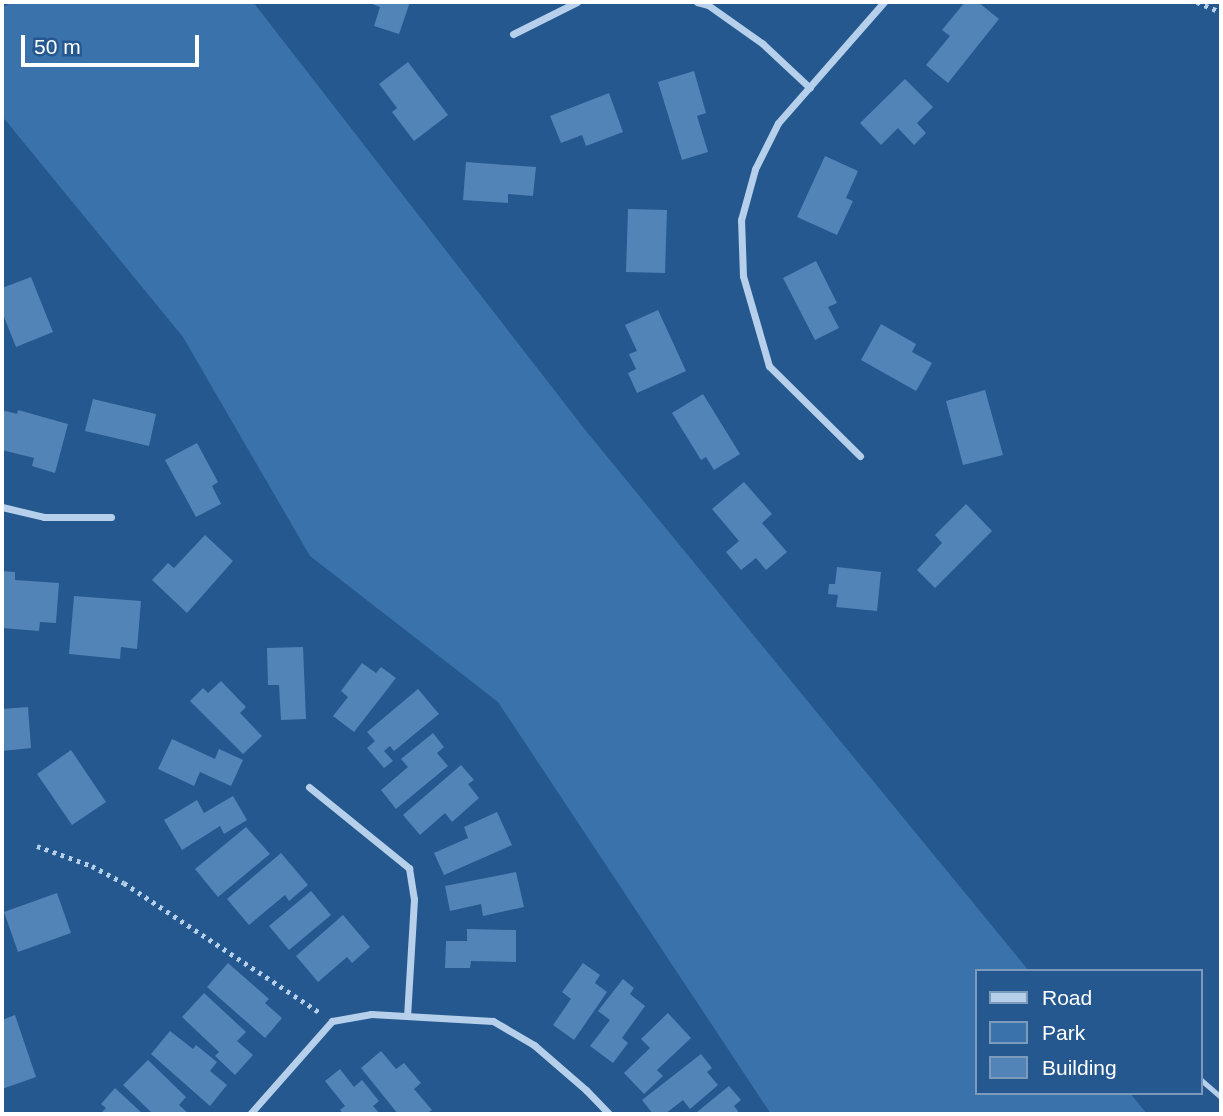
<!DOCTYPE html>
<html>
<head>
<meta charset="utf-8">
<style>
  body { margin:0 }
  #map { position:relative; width:1223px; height:1116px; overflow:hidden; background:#25588e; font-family:Helvetica,sans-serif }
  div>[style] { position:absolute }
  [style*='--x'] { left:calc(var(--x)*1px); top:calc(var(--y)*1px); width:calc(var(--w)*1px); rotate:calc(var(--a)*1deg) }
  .green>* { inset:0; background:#3a73ab }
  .building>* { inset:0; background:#5284b7 }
  .path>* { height:4.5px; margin-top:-2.25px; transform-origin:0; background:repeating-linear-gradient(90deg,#b6d0eb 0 3.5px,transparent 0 8.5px) }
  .lane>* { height:5px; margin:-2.5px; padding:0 2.5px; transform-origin:2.5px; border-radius:2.5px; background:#b6d0eb }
  .street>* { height:7px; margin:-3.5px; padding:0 3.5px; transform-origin:3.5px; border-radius:3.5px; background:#b6d0eb }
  span { translate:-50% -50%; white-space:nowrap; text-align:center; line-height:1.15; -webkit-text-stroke:5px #25588e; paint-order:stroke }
  .frame { position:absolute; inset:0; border:4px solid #fff; pointer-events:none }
  .legend { position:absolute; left:975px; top:969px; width:228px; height:126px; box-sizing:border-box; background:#25588e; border:2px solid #7c9bbb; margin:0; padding:9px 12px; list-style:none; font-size:21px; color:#fff }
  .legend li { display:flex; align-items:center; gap:14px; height:35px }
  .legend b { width:35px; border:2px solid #7c9bbb }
  .scale { position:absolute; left:21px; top:35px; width:178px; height:32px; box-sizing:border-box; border:4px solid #fff; border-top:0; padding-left:9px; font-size:21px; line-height:24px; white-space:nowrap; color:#fff; -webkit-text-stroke:5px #25588e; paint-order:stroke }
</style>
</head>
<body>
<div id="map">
  <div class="green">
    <div style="clip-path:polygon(14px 2px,253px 2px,586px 431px,1029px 971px,976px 971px,976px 1093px,1130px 1093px,1147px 1114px,771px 1114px,498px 702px,310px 556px,183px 337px,2px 116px,2px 7px)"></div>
  </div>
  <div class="building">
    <div style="clip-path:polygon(367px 2px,410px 2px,399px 34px,374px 26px,380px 7px)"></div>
    <div style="clip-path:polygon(965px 2px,978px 2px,999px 19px,948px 83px,926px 65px,950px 36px,942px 30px)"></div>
    <div style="clip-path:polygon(408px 62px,448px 115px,414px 141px,392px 112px,397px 108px,379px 84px)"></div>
    <div style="clip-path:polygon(694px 71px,706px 113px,697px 116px,708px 152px,682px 160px,658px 82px)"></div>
    <div style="clip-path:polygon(905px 79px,933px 107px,917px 123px,926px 133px,914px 145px,898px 128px,881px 145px,860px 123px)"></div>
    <div style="clip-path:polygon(609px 93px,623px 132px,586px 146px,582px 135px,561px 143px,550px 116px)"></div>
    <div style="clip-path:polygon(825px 156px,858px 171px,846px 198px,853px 201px,837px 235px,797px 217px)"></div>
    <div style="clip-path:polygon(466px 162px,536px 167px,533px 196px,508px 194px,508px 203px,463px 200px)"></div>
    <div style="clip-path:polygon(628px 209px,667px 210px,665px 273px,626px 272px)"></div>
    <div style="clip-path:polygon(816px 261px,837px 303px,828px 307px,839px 328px,815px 340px,783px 278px)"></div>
    <div style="clip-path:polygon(31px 277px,53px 332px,16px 347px,2px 312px,2px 288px)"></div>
    <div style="clip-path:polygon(658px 310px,686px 371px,637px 393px,628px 373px,636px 369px,629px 354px,637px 351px,625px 325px)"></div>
    <div style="clip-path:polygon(881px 324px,916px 344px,912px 352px,932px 363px,916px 391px,861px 360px)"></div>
    <div style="clip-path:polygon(985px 390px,1003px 455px,963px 465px,946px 401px)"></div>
    <div style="clip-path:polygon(703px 394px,740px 454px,714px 470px,706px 457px,701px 460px,672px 413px)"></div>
    <div style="clip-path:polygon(93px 399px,156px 414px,149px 446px,85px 431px)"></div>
    <div style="clip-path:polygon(2px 410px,17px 414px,18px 410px,68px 424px,55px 473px,32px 466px,34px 458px,2px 450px)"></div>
    <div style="clip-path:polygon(197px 443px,218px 482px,212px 486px,221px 504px,196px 517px,165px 460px)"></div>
    <div style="clip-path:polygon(744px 482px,772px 514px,762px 523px,787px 552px,766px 570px,756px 558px,741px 570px,726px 552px,739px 541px,712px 509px)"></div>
    <div style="clip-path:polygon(966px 504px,992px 531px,935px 588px,917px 570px,942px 543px,935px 535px)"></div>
    <div style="clip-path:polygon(205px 535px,233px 561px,187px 613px,152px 580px,168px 563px,174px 568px)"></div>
    <div style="clip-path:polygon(837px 567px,881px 572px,877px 611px,836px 607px,838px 595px,828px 594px,829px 584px,835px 584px)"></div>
    <div style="clip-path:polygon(2px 571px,15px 572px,15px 580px,59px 583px,56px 623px,40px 622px,39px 631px,2px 628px)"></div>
    <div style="clip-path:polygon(74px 596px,141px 601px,137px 649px,121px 647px,120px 659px,69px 654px)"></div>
    <div style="clip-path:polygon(303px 647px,306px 719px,281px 720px,279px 685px,268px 685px,267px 648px)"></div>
    <div style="clip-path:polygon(362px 663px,376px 673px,381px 667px,396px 678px,354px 732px,333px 716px,348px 697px,341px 691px)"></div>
    <div style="clip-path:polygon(221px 681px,246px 707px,240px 713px,262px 736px,243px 754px,190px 701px,203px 688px,208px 693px)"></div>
    <div style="clip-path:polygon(418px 689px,439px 714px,394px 751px,390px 746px,384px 751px,393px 761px,384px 768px,367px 748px,375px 741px,367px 732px)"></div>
    <div style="clip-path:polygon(28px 707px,31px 748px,2px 751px,2px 709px)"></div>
    <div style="clip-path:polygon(433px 733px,444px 747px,437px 753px,448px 766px,396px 809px,381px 790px,408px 767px,401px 759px)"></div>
    <div style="clip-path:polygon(172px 739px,215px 759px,219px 749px,243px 760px,231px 786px,200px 772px,194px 786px,158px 769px)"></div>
    <div style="clip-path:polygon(71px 750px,106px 802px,72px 825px,37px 774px)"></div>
    <div style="clip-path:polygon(461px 765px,474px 780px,468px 784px,479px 798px,452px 822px,445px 813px,420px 835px,403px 815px)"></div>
    <div style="clip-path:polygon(233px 796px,247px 820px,224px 834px,220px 826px,182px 850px,164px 820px,197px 800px,204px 813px)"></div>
    <div style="clip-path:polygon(497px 812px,512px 845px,444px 875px,434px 853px,468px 838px,464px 827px)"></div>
    <div style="clip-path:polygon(246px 827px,270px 854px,218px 897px,195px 869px)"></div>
    <div style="clip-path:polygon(281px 853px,308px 885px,289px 901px,285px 895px,249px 925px,227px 899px)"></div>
    <div style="clip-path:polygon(516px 872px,524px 907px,483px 916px,481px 904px,450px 911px,445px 886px)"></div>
    <div style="clip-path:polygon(311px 891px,331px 915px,289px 950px,269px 926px)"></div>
    <div style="clip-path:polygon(57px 893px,71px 933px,18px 952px,4px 912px)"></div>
    <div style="clip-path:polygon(343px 915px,370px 947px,352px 963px,347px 957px,318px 982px,296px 956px)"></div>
    <div style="clip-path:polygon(467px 929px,516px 930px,516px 962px,471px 961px,470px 968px,445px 968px,446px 941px,467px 941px)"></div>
    <div style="clip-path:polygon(228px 963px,269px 999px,265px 1003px,282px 1018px,265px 1038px,207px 987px)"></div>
    <div style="clip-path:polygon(583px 963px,600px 975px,595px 983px,607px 992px,574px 1040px,553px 1025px,571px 999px,562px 992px)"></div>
    <div style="clip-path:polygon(623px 979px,634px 988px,630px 994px,645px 1006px,622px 1038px,628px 1043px,613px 1063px,590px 1046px,610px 1020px,598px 1011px)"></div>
    <div style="clip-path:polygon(204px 993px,246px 1032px,237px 1041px,253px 1055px,235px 1075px,215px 1056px,219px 1052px,182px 1017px)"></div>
    <div style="clip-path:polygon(668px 1013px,691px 1038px,657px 1070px,663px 1076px,644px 1094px,624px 1073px,650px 1048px,641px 1039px)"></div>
    <div style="clip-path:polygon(15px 1015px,36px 1077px,2px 1089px,2px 1020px)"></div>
    <div style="clip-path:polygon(170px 1031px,193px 1049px,196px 1045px,217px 1062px,210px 1071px,227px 1085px,210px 1106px,151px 1054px)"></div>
    <div style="clip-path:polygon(381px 1051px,396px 1069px,404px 1063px,421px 1083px,414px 1089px,432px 1110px,426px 1114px,398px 1114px,361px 1068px)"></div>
    <div style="clip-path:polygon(701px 1054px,712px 1068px,707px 1072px,718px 1085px,690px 1109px,683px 1100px,665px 1114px,653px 1114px,642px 1100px)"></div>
    <div style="clip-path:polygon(148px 1060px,186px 1097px,179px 1105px,189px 1114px,153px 1114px,123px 1085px)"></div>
    <div style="clip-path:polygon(340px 1069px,354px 1087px,362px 1080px,379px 1101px,373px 1106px,380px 1114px,343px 1114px,340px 1110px,345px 1106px,325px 1081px)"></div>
    <div style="clip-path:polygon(729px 1086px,741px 1100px,734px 1106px,740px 1114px,699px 1114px,697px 1112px)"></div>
    <div style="clip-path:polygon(115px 1088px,143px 1114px,100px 1114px,106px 1108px,101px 1104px)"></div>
  </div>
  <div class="path">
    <div style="--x:1197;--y:2;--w:26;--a:23"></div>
    <div style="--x:37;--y:846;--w:59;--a:20"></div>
    <div style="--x:92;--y:866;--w:36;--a:28"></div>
    <div style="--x:124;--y:883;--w:237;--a:33.5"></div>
  </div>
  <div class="lane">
    <div style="--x:1200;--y:1079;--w:28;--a:41"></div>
  </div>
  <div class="street">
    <div style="--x:697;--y:2;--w:11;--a:15"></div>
    <div style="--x:708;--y:5;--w:67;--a:35.3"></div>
    <div style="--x:763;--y:44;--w:64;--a:43.1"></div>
    <div style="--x:513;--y:34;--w:72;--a:-26.6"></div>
    <div style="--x:860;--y:456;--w:128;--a:-135.3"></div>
    <div style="--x:769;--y:366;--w:94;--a:-106.1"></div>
    <div style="--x:743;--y:276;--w:56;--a:-92"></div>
    <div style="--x:741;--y:220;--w:53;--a:-74.6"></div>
    <div style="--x:755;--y:169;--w:51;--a:-63.4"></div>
    <div style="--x:778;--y:123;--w:161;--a:-48.8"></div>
    <div style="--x:2;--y:507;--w:43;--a:13.4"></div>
    <div style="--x:44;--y:517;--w:67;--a:0"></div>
    <div style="--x:309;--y:787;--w:129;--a:39"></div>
    <div style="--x:409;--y:868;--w:31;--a:81"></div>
    <div style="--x:414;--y:899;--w:117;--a:93.4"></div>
    <div style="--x:250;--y:1114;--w:124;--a:-48.6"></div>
    <div style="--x:332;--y:1021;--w:40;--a:-10"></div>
    <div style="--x:371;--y:1014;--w:122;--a:3.3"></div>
    <div style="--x:493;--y:1021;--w:48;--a:30.3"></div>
    <div style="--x:534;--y:1045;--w:69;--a:40.9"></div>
    <div style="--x:586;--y:1090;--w:33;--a:46"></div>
  </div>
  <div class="frame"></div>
  <ul class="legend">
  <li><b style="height:9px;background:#b6d0eb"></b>Road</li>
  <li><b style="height:19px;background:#3a73ab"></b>Park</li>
  <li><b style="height:19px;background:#5284b7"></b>Building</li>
  </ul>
  <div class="scale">50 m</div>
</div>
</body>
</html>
